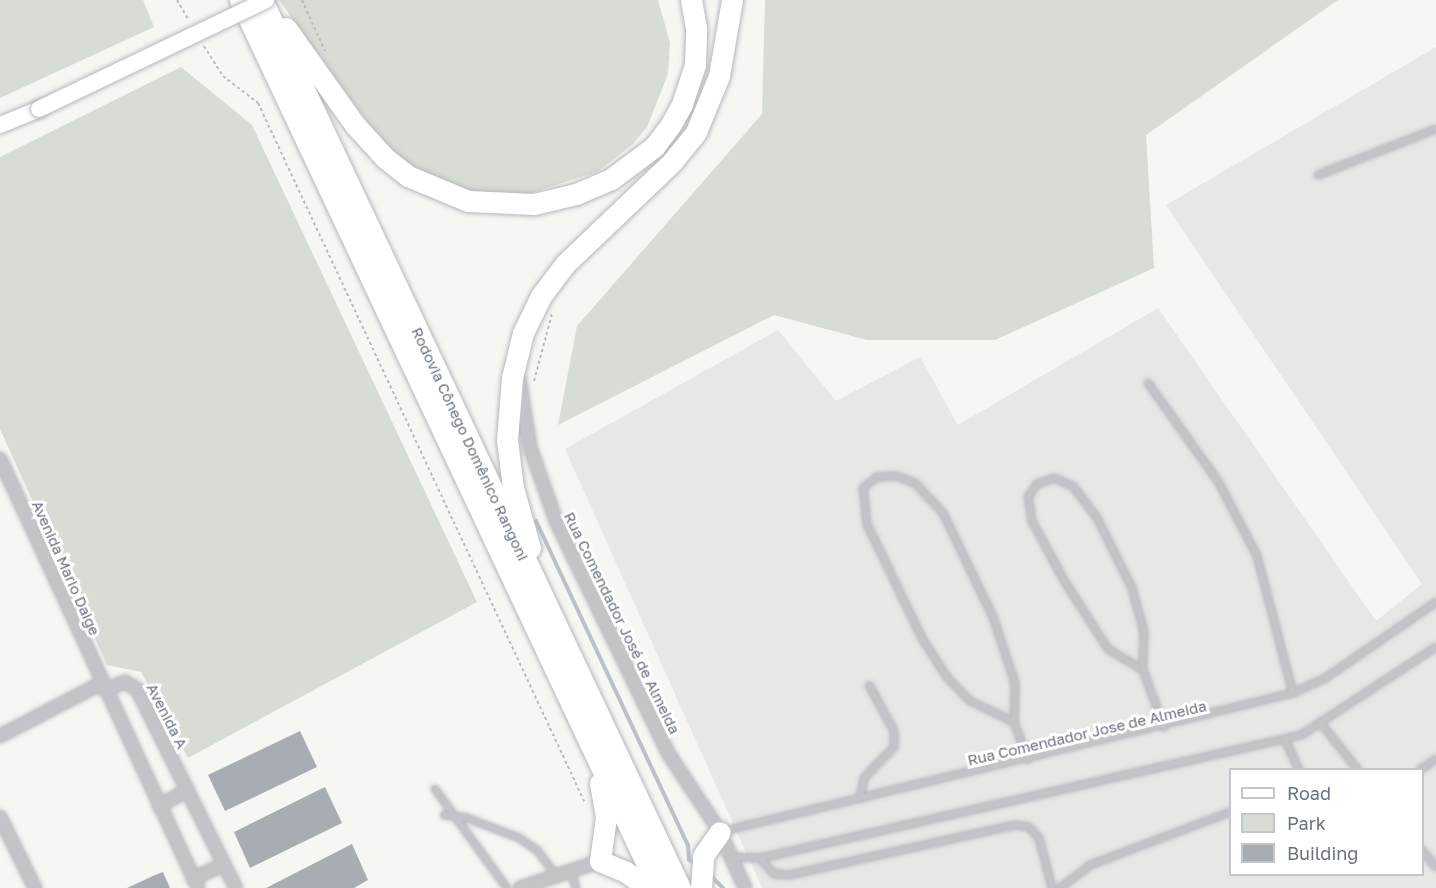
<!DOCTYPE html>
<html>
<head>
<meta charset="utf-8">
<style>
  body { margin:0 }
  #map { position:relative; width:1436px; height:888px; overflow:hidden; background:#f6f6f3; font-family:"Golos Text",sans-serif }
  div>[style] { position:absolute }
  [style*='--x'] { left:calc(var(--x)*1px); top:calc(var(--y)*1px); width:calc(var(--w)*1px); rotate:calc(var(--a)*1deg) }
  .built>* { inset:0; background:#e6e8e6 }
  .green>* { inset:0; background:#d7dcd4 }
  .stream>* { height:4px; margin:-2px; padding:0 2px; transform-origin:2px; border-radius:2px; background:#bac2c7 }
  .building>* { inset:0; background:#a7adb3 }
  .path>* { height:2px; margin-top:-1px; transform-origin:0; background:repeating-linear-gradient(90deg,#b9bbbe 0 3px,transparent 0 6px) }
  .roads { filter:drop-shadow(0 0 2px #b4b8bc) drop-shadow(0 0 2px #b4b8bc) }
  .service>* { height:6px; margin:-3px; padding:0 3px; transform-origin:3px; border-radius:3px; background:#c2c4c8 }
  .minor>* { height:12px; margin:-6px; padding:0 6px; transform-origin:6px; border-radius:6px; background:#c2c4c8 }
  .secondary>* { height:16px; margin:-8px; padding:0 8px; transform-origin:8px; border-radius:8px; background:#fff }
  .motorway>* { height:21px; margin:-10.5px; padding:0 10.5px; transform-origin:10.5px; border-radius:10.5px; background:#fff }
  .bridges { filter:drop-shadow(0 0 2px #b4b8bc) drop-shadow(0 0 2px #b4b8bc) }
  .secondary-bridge>* { height:16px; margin:-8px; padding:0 8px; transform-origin:8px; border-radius:8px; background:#fff }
  span { translate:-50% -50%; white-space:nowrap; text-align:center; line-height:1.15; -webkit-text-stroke:6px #fff; paint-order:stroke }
  .street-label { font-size:15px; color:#687381 }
  .legend { position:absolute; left:1229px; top:768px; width:195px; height:108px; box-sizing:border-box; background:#fff; border:2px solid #c3c7cd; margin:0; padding:8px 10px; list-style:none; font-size:18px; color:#687381 }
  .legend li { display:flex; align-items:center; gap:12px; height:30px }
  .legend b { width:30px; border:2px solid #c3c7cd }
</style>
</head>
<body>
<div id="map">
  <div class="built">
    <div style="clip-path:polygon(evenodd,1436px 47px,1436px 888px,762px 888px,565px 449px,778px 330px,836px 401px,920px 357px,958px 425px,1158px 308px,1376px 621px,1422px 584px,1166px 205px,1436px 47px,1230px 770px,1422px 770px,1422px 874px,1230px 874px,1230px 770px)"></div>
  </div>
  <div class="green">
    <div style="clip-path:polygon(0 0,143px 0,154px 27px,0 98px)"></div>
    <div style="clip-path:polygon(279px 0,658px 0,670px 43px,668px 74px,647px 127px,633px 144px,597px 172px,527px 194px,469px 191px,417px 170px,396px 154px,369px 124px)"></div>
    <div style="clip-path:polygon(765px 0,1338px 0,1146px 135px,1154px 268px,995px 340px,867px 340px,774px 315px,558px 425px,577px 326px,762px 114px)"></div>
    <div style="clip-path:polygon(181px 67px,252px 125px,477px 602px,188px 758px,141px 672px,107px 665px,0 429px,0 157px)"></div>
  </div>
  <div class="stream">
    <div style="--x:536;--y:521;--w:358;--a:64.9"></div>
    <div style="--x:688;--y:845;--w:15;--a:86"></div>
    <div style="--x:689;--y:860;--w:4;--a:27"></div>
    <div style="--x:709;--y:874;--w:20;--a:45"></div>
  </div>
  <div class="building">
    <div style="clip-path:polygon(300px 731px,317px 767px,225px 811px,208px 775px)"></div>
    <div style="clip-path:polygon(325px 787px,342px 823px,250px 868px,234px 832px)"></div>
    <div style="clip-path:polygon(352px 844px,368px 880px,354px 888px,266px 888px)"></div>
    <div style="clip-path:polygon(163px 872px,170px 888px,127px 888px,155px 875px)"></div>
  </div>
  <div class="path">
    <div style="--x:177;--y:0;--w:24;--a:60"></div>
    <div style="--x:302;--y:0;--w:56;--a:65.7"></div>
    <div style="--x:204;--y:46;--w:36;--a:58"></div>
    <div style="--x:223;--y:76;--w:44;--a:37.6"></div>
    <div style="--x:258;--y:103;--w:773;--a:64.96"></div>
    <div style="--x:534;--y:381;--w:69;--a:-75"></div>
  </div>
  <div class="roads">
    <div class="service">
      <div style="--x:1318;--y:175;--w:127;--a:-21.3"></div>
      <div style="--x:1148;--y:383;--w:120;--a:54.5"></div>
      <div style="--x:1218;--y:481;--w:85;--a:62.5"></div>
      <div style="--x:1257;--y:556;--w:142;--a:75.3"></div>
      <div style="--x:1143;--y:670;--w:41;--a:-149"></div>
      <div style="--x:1108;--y:649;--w:80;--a:-122.7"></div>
      <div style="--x:1065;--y:582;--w:69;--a:-118.4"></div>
      <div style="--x:1032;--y:521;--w:24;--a:-99"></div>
      <div style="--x:1028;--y:497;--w:16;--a:-55"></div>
      <div style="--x:1037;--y:484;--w:18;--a:-19"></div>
      <div style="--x:1054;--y:478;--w:21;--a:23"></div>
      <div style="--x:1073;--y:486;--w:38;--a:53"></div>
      <div style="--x:1096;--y:516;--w:80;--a:63.4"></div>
      <div style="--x:1132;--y:588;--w:46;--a:74.7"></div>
      <div style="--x:1144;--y:632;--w:38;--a:92"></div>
      <div style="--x:1143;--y:670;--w:61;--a:69.8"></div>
      <div style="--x:1014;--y:722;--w:49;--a:-154.5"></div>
      <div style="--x:970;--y:701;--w:33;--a:-134"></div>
      <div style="--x:947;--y:677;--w:44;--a:-123"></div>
      <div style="--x:923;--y:640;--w:129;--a:-115.8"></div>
      <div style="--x:867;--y:524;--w:36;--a:-96"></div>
      <div style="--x:863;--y:488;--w:18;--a:-38"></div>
      <div style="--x:877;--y:477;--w:19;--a:-3"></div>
      <div style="--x:896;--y:476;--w:20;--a:20"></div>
      <div style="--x:915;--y:483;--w:41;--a:47"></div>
      <div style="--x:943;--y:513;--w:115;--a:64.3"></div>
      <div style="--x:993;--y:617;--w:70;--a:71.6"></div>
      <div style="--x:1015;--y:683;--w:39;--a:91"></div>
      <div style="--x:1014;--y:722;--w:40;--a:69.8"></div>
      <div style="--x:1320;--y:722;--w:61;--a:51.6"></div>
      <div style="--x:1285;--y:739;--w:34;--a:66"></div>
      <div style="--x:1420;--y:770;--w:19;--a:-35"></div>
      <div style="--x:435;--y:789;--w:122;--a:54"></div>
      <div style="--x:860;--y:799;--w:21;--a:-79"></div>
      <div style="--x:864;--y:778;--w:43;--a:-45.9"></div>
      <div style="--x:894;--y:747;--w:16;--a:-90"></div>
      <div style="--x:894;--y:731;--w:52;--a:-118.5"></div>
      <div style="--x:444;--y:815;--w:23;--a:7"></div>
      <div style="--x:467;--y:818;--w:56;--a:21"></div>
      <div style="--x:519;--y:838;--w:22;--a:34"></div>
      <div style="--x:537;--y:850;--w:31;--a:53"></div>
      <div style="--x:724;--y:831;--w:585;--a:-13.63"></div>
      <div style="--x:1293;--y:693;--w:38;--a:-25"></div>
      <div style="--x:1327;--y:677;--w:132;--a:-34.5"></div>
      <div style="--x:1422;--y:850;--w:22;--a:51"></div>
      <div style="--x:731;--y:857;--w:29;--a:2"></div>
      <div style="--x:760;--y:858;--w:24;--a:-12"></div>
      <div style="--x:783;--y:853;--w:531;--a:-12.83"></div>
      <div style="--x:1301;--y:735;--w:161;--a:-33.1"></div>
      <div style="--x:760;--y:858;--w:21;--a:49"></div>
      <div style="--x:774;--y:874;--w:15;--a:4"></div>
      <div style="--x:789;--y:875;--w:231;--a:-12.5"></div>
      <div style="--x:1015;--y:825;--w:14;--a:8"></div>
      <div style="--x:1029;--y:827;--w:15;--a:48"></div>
      <div style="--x:1039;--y:838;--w:52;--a:75.4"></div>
      <div style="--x:571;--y:871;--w:18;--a:74"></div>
      <div style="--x:1060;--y:888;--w:38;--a:-37"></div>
      <div style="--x:1090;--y:865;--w:150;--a:-20.7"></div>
    </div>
    <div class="minor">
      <div style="--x:519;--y:378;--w:70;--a:80.9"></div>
      <div style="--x:530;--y:447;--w:78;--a:70.6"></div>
      <div style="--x:556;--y:521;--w:258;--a:64.2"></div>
      <div style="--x:668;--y:753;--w:95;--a:56.6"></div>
      <div style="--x:720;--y:832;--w:61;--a:65.9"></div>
      <div style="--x:0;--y:459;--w:472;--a:65.2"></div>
      <div style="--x:105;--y:690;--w:22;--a:-22"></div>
      <div style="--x:125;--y:682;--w:14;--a:30"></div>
      <div style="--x:137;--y:689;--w:222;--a:63.6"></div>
      <div style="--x:0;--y:736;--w:115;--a:-27.5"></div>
      <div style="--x:159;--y:806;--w:33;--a:-29"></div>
      <div style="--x:0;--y:817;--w:79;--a:63.8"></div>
      <div style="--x:193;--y:879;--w:34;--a:-26"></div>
      <div style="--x:520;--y:888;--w:84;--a:-18.6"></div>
    </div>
    <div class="secondary">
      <div style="--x:0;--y:125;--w:42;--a:-22.3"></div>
    </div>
    <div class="motorway">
      <div style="--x:240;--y:0;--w:981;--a:64.79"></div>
      <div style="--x:262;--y:0;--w:981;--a:64.79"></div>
      <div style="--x:286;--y:28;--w:119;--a:54.6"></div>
      <div style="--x:355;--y:125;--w:45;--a:47.7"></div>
      <div style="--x:385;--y:158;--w:29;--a:38"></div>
      <div style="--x:408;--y:176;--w:65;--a:22.6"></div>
      <div style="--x:468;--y:201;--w:66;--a:2.6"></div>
      <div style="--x:534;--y:204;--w:43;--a:-13.4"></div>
      <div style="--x:576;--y:194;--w:38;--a:-23"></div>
      <div style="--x:611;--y:179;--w:54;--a:-36.7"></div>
      <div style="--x:654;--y:147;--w:26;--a:-53"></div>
      <div style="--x:670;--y:126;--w:25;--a:-61"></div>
      <div style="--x:682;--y:104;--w:41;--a:-71.6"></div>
      <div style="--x:695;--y:65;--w:37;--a:-88"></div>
      <div style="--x:696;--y:28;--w:28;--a:-100"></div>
      <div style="--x:530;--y:548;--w:62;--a:-105.8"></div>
      <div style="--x:513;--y:488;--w:48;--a:-97.1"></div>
      <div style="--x:507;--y:440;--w:62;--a:-85.4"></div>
      <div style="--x:512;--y:378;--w:46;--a:-76.3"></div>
      <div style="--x:523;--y:333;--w:41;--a:-64.1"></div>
      <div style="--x:541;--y:296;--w:40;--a:-53"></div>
      <div style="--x:565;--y:264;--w:148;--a:-43.6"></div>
      <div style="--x:672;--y:162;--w:38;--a:-51"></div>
      <div style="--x:696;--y:132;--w:61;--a:-67.7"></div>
      <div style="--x:719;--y:76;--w:77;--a:-80.3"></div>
      <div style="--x:600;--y:783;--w:35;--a:80"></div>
      <div style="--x:606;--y:817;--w:44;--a:97.8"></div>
      <div style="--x:600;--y:861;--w:28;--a:23"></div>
      <div style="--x:626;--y:872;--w:27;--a:36"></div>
      <div style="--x:701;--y:888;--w:32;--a:-86"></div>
      <div style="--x:703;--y:856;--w:29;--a:-55"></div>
    </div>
  </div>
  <div class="bridges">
    <div class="secondary-bridge">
      <div style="--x:39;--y:109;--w:252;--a:-25.6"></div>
    </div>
  </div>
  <div class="street-label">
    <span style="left:470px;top:444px;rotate:65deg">Rodovia Cônego Domênico Rangoni</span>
    <span style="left:66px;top:568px;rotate:66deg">Avenida Mario Daige</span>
    <span style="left:622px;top:623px;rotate:64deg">Rua Comendador José de Almeida</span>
    <span style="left:167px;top:716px;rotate:63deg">Avenida A</span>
    <span style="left:1087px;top:733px;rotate:-13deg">Rua Comendador Jose de Almeida</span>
  </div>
  <ul class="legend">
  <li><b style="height:8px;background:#fff"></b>Road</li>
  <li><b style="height:16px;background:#d7dcd4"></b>Park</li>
  <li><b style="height:16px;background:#a7adb3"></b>Building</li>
  </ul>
</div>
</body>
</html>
